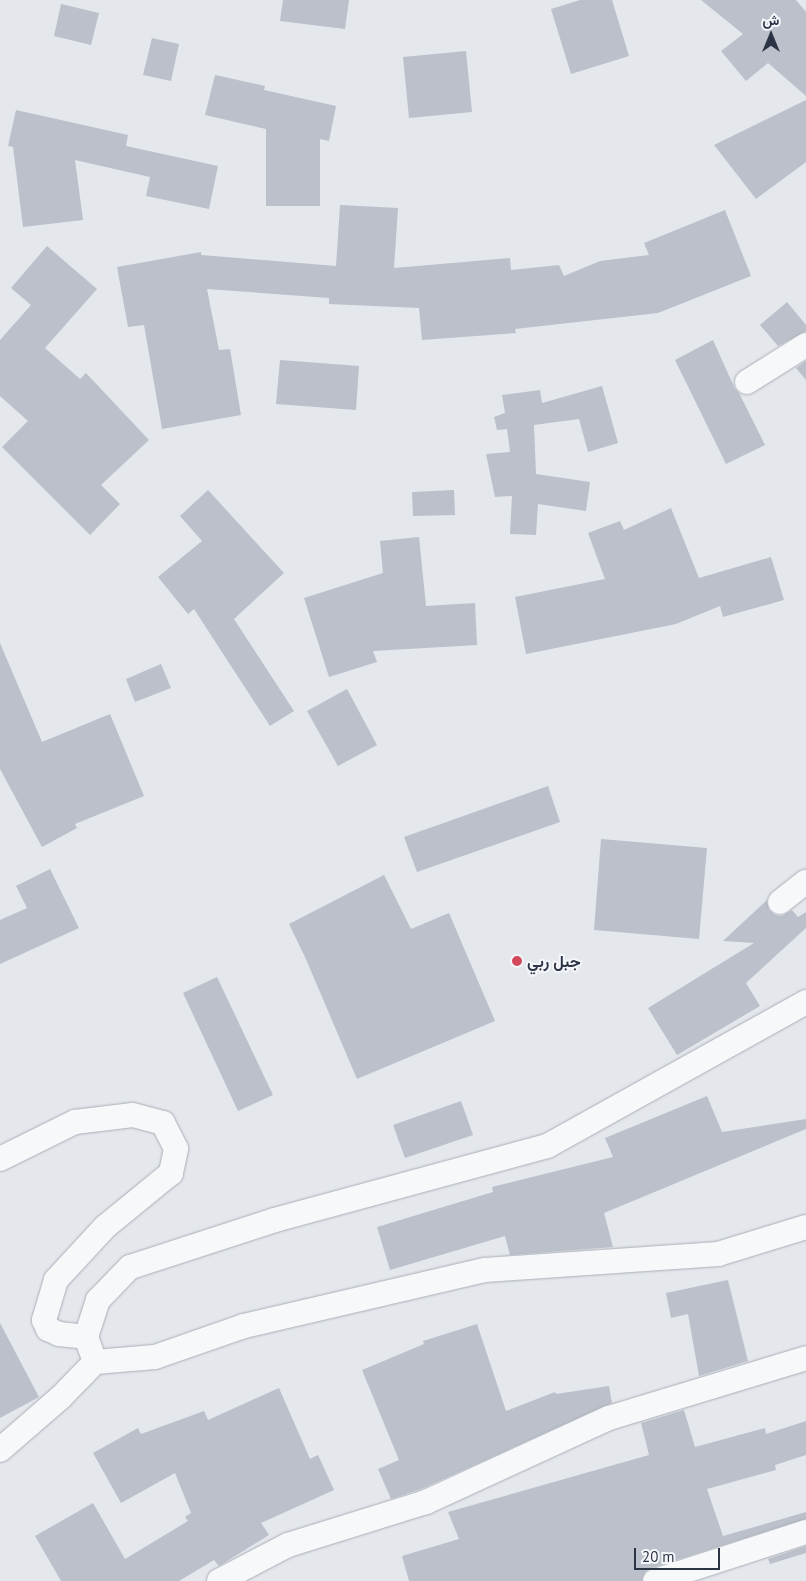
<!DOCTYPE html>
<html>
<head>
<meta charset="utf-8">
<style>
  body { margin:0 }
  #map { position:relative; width:806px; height:1581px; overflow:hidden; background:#e4e7ec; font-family:"PT Sans",Vazirmatn,sans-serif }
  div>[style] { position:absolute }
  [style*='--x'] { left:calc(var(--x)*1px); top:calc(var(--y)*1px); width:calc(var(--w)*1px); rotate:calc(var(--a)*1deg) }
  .building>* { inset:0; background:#bbc0ca }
  .roads { filter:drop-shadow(0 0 1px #a9aeb7) drop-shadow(0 0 1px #a9aeb7) }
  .street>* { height:24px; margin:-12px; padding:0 12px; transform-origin:12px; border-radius:12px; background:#f7f8fa }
  .dots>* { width:14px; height:14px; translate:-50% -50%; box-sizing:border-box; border:2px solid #f4f6f9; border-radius:50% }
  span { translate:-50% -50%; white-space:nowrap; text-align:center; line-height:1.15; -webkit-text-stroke:4px #f4f6f9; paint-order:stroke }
  .poi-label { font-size:16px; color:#2b3445; font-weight:700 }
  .left { translate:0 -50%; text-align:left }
  .north { position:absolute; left:746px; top:10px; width:50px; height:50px; -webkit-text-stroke:4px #f4f6f9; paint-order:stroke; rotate:0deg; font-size:14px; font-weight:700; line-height:20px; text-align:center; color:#2b3445 }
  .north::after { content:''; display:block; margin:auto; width:18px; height:22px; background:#2b3445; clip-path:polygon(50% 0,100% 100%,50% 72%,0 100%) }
  .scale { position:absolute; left:634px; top:1548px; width:86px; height:22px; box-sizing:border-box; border:2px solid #2b3445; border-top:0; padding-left:6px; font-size:15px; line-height:18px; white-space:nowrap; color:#2b3445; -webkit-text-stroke:4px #f4f6f9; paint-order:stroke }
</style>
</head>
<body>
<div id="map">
  <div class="building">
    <div style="clip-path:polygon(283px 0,349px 0,345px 29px,280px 21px)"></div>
    <div style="clip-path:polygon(580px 0,612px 0,629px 56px,571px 74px,551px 9px)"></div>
    <div style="clip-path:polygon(701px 0,796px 0,806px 12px,806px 96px,768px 63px,746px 81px,721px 51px,743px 34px)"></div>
    <div style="clip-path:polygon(61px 4px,99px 13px,91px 45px,54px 36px)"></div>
    <div style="clip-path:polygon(152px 38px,179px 44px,171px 81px,143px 75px)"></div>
    <div style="clip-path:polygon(466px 51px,472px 112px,409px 118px,403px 57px)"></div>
    <div style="clip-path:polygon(215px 75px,265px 86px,264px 90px,336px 106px,329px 141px,320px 139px,320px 206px,266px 206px,266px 129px,205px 115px)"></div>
    <div style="clip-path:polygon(806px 100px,806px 162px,756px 199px,714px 145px)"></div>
    <div style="clip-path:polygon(16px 110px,128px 135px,126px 146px,218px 166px,209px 209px,146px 196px,150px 177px,75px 160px,83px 220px,23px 227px,13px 147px,8px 146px)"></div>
    <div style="clip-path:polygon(340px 205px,398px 208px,394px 268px,510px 258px,511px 270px,559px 265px,564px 276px,600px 261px,649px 255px,644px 243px,725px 210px,751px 276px,658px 313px,515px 329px,516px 333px,422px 340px,419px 308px,329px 304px,329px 298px,207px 289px,219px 350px,230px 349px,241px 415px,162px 429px,144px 325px,128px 327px,117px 267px,201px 252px,201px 255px,336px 266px)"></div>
    <div style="clip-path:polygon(47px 246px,97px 289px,45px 348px,80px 379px,86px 373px,149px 440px,101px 485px,120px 504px,90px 535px,2px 447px,28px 421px,0 396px,0 340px,31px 305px,11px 288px)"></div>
    <div style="clip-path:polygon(787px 302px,806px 325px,806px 331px,778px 346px,760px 325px)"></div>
    <div style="clip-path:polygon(713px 340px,735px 389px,739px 393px,765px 445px,726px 464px,675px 360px)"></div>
    <div style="clip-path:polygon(280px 360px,359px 366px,356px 410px,276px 404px)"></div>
    <div style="clip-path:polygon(806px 361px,806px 380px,796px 368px)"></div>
    <div style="clip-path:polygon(602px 386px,618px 443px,588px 452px,579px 419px,534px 425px,536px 474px,590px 482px,586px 511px,538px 504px,536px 535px,510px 534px,512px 496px,495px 497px,486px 454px,510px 452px,507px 429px,497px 430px,494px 417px,505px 413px,502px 395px,540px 390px,542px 403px)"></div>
    <div style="clip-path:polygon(208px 490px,284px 573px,234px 619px,294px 711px,270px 726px,194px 609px,188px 614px,158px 577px,202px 541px,180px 516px)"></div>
    <div style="clip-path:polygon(454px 490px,455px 515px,413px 516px,412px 492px)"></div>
    <div style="clip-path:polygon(671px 508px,699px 578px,771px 557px,784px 600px,723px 617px,720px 606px,676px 624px,526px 654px,515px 597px,605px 579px,588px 533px,620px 521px,624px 530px)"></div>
    <div style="clip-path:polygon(419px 537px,426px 606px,475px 603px,477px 645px,373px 651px,377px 662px,329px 677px,304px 598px,383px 573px,380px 541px)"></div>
    <div style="clip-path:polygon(0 643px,42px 742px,110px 714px,144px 796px,75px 824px,77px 828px,42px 847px,0 769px)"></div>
    <div style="clip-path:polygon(161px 664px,171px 688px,135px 702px,126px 679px)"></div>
    <div style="clip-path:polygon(347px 689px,377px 745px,338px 766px,307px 711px)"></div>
    <div style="clip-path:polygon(548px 786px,560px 822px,417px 872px,404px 837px)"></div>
    <div style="clip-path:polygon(601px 839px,707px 848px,699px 939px,594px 930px)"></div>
    <div style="clip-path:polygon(50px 869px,79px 928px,0 964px,0 920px,27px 908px,16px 886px)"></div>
    <div style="clip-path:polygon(384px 875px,411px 929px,449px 913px,495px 1021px,357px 1079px,305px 957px,289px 924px)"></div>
    <div style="clip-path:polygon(767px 900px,769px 910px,775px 915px,782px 916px,792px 910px,798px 917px,806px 912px,806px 928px,746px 983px,760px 1006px,677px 1055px,648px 1008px,754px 943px,723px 941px)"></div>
    <div style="clip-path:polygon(217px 977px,273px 1095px,238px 1111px,183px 993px)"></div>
    <div style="clip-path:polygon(707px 1096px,722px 1132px,806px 1119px,806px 1129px,604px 1213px,613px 1247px,510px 1255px,505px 1236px,390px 1270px,377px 1227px,493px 1192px,492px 1187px,613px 1157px,605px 1138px)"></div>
    <div style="clip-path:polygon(461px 1101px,473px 1135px,405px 1158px,393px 1125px)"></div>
    <div style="clip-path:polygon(728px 1280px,748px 1361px,699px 1376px,688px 1314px,671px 1318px,666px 1293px)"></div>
    <div style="clip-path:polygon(0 1323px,39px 1397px,0 1418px)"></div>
    <div style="clip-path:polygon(477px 1324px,506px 1411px,555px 1392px,556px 1394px,609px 1386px,612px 1403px,421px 1489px,391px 1499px,378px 1469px,399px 1460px,362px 1370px,424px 1344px,423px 1341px)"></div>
    <div style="clip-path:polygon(279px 1388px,310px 1459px,318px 1455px,334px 1490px,261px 1523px,269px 1535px,219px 1566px,214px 1560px,179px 1581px,61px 1581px,35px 1536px,93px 1503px,125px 1559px,188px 1521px,185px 1517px,191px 1513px,175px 1473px,121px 1503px,93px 1453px,138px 1428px,141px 1434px,204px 1411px,208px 1420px)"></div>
    <div style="clip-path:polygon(684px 1410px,695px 1447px,765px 1428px,766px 1434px,806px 1421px,806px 1455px,775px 1465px,776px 1470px,707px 1489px,723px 1536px,806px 1512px,806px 1519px,651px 1568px,645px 1572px,642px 1581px,409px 1581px,402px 1556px,459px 1539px,448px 1512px,649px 1455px,641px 1423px)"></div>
    <div style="clip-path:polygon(806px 1546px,806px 1553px,770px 1564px,768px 1559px)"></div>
  </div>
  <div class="roads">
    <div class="street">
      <div style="--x:747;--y:382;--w:70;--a:-32.1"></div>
      <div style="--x:780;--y:902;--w:33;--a:-38"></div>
      <div style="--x:806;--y:1002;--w:296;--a:150.9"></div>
      <div style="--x:547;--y:1146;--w:282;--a:164.8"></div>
      <div style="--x:275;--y:1220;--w:152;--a:162"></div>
      <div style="--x:130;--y:1267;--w:46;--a:134.1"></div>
      <div style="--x:98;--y:1300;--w:39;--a:108"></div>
      <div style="--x:86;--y:1337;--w:27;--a:70"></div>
      <div style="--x:95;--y:1362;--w:60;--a:-4.8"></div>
      <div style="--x:155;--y:1357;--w:94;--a:-19.2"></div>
      <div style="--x:244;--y:1326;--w:247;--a:-13.1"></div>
      <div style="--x:485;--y:1270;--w:234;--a:-3.9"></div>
      <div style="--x:718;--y:1254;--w:92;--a:-17.1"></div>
      <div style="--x:0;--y:1159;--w:84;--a:-26.3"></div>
      <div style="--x:75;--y:1122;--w:58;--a:-6.9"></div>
      <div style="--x:133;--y:1115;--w:31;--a:15"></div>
      <div style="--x:163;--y:1123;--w:29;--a:63"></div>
      <div style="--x:176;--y:1149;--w:25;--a:102"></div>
      <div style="--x:171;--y:1173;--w:85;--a:140.7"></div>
      <div style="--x:105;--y:1227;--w:72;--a:132.8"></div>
      <div style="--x:56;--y:1280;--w:42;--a:106.7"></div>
      <div style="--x:44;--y:1320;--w:10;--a:66"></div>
      <div style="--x:48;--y:1329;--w:12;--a:24"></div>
      <div style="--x:59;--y:1334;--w:27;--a:6"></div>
      <div style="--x:0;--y:1450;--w:81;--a:-41"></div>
      <div style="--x:61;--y:1397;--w:49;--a:-45.8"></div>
      <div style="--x:219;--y:1581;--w:78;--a:-27.6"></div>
      <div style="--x:288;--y:1545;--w:145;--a:-17.3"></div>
      <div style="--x:426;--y:1502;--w:201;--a:-24.7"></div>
      <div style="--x:609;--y:1418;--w:206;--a:-16.9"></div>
      <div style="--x:655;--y:1581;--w:159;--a:-18"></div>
    </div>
  </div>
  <div class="dots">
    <div style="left:517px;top:961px;background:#d1495b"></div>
  </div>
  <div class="poi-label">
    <span class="left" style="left:527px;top:961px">جبل ربي</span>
  </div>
  <div class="north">ش</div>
  <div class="scale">20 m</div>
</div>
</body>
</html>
